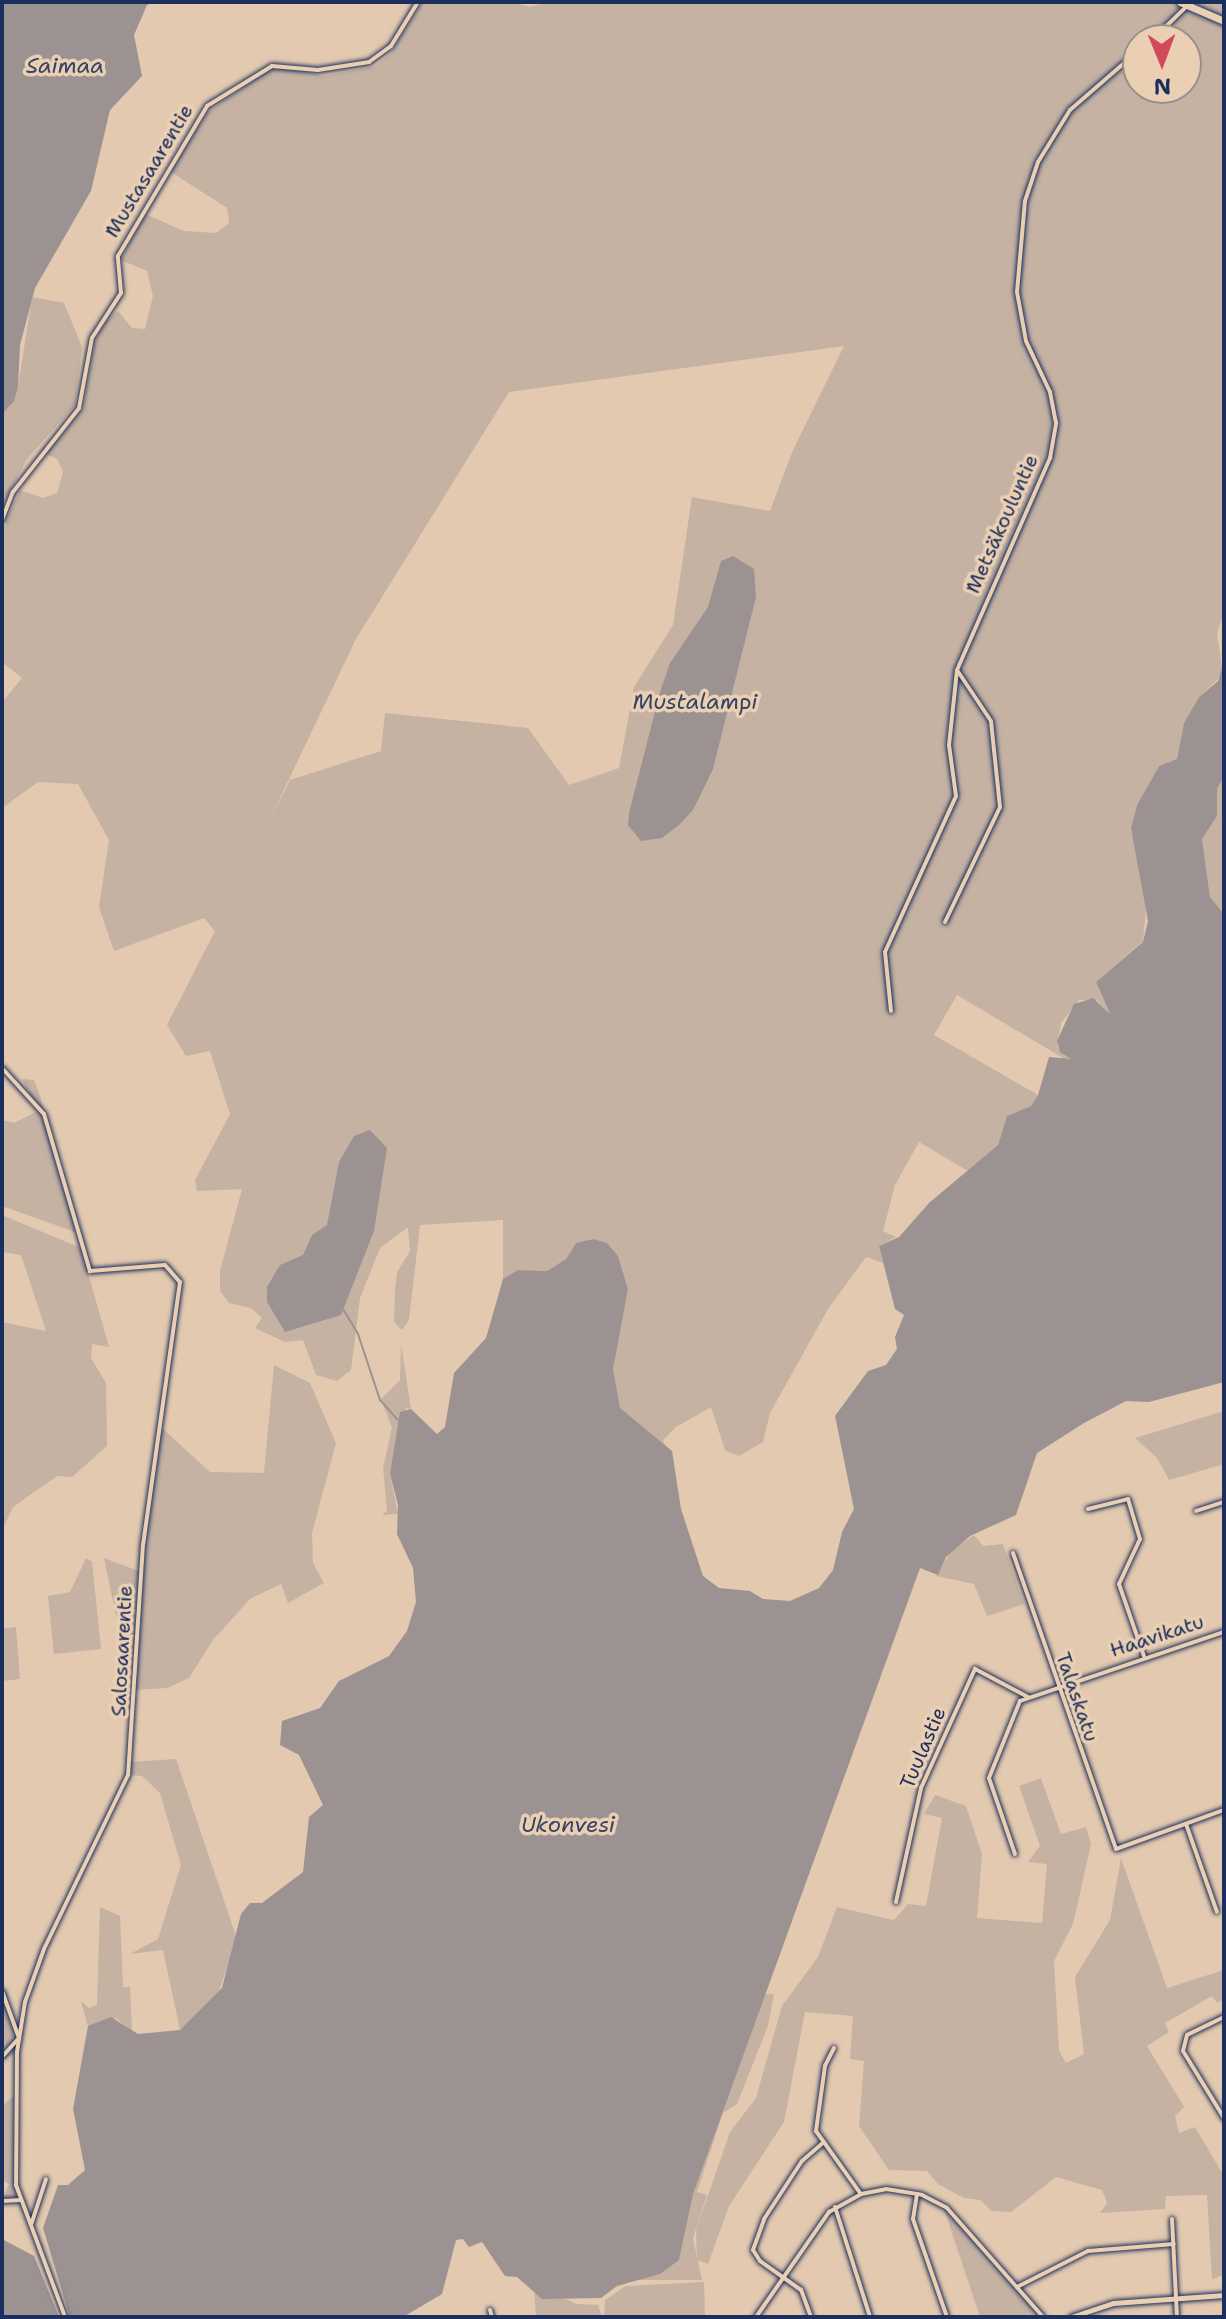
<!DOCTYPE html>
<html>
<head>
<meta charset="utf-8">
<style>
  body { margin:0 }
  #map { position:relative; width:1226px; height:2319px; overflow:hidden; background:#e3c9af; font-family:"Shantell Sans",sans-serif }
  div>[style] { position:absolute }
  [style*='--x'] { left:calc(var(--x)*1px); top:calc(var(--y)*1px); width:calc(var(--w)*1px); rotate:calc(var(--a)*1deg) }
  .green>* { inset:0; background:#c5b2a3 }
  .water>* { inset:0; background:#9c9292 }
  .stream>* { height:2px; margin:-1px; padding:0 1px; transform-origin:1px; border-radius:1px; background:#9c9292 }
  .roads { filter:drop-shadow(0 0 2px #1b2f5e) drop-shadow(0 0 2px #1b2f5e) }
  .minor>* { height:4px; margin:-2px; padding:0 2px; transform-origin:2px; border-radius:2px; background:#ebcfb2 }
  .tertiary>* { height:5px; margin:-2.5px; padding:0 2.5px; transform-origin:2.5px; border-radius:2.5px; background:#ebcfb2 }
  .primary>* { height:7px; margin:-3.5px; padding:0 3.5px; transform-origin:3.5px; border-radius:3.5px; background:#ebcfb2 }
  span { translate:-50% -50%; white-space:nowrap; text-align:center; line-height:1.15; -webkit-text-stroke:7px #ebcfb2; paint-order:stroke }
  .street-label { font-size:20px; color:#1b2f5e }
  .water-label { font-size:22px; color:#354368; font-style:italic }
  .frame { position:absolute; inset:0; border:4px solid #1b2f5e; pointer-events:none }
  .north { position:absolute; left:1122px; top:24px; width:80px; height:80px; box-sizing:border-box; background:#ebcfb2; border:2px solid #988f90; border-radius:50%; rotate:179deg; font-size:22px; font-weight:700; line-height:32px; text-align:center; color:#1b2f5e }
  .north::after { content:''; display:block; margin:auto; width:28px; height:36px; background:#d1495b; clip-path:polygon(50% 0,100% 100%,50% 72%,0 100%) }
</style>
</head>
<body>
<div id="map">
  <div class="green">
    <div style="clip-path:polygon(evenodd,423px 2px,510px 2px,530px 7px,548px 2px,1224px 2px,1224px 611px,1217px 634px,1223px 674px,1199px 697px,1184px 723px,1177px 759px,1159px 766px,1137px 805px,1131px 828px,1147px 898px,1143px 941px,1096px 982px,1110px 1015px,1097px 1000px,1079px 1000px,1061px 1023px,1057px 1047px,1071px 1056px,1068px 1061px,957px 995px,934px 1035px,1038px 1095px,1031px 1106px,1007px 1116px,998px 1145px,968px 1171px,919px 1142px,895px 1185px,883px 1231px,896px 1237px,879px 1246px,883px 1263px,866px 1257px,828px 1309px,770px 1413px,763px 1442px,739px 1456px,725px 1450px,711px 1407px,676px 1427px,663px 1440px,670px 1456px,658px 1474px,662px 1482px,655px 1483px,644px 1470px,646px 1458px,633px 1457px,626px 1439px,611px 1444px,598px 1459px,588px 1446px,580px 1455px,570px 1445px,557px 1448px,555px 1438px,540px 1426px,544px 1417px,538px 1398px,549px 1368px,597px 1349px,612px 1351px,613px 1364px,628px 1289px,618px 1256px,607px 1243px,593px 1239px,576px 1243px,566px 1259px,547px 1271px,518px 1270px,503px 1279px,503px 1220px,420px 1225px,409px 1320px,402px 1330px,394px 1322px,395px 1290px,397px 1272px,410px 1251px,408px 1227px,380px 1248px,360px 1298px,351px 1370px,337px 1381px,316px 1375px,303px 1340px,285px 1342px,255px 1328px,262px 1318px,251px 1308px,229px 1303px,220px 1291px,220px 1271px,242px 1189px,197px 1191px,195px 1180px,230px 1114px,210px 1051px,186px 1056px,167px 1025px,215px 931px,204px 918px,114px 951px,99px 907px,109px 840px,78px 784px,38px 782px,2px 808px,2px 702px,22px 678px,2px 662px,2px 531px,20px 490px,43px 498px,57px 493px,63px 472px,57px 459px,46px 454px,83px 409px,95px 342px,104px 323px,118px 311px,132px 328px,145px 329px,153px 296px,147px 271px,121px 260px,145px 214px,184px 231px,216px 233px,229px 223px,227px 208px,171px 172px,208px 112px,270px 69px,292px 68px,322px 76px,376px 66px,391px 53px,423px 2px,1138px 40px,1186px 40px,1186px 88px,1138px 88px,1138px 40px,423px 2px,844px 346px,793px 450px,770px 511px,692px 497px,673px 625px,634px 687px,619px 768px,569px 785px,528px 728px,385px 713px,381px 751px,290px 780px,268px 823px,356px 639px,509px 392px,844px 346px)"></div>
    <div style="clip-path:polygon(32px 297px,64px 303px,82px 347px,75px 405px,27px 459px,2px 506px,2px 414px,18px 387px)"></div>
    <div style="clip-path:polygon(1224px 777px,1224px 914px,1210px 897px,1202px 839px,1217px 816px,1217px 789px)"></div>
    <div style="clip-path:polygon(22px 1079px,34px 1080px,40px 1096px,78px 1233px,2px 1206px,2px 1120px,14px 1123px,38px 1111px)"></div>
    <div style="clip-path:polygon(2px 1215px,81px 1248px,109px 1347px,92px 1344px,91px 1358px,106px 1383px,107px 1446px,72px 1477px,57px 1476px,13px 1507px,2px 1530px,2px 1322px,46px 1331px,21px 1255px,2px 1252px)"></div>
    <div style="clip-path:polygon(401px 1344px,411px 1409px,406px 1408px,390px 1474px,398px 1514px,382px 1515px,387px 1511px,383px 1468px,392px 1428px,381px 1399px,400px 1380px)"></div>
    <div style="clip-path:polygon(274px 1365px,310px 1383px,336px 1443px,312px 1533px,313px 1563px,324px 1583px,288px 1603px,281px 1584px,250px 1599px,213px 1640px,189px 1678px,167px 1688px,133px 1690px,134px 1657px,116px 1616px,104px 1558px,141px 1572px,162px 1428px,210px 1472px,264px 1473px)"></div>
    <div style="clip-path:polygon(1224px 1411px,1224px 1464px,1169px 1480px,1157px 1458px,1135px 1438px)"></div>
    <div style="clip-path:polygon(974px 1535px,983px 1546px,1003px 1544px,1024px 1604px,987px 1616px,974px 1584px,936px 1576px,951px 1551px)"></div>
    <div style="clip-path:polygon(86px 1558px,92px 1562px,101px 1649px,54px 1654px,48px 1596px,70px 1592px)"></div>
    <div style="clip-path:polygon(16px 1627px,20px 1679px,2px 1681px,2px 1629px)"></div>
    <div style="clip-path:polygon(176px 1759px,237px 1939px,217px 1997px,180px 2030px,163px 1950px,130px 1954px,158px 1939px,181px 1865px,160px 1793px,142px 1776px,128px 1775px,130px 1762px)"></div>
    <div style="clip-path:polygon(1041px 1778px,1061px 1834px,1086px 1827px,1091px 1844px,1073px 1924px,1054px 1961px,1059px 2051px,1066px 2063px,1084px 2054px,1075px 1977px,1110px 1920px,1121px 1858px,1167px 1988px,1224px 1970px,1224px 1999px,1217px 2003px,1212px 1996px,1165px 2023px,1169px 2032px,1147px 2046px,1184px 2107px,1175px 2116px,1179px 2133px,1195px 2127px,1224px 2176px,1224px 2275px,1212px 2279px,1207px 2195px,1166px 2196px,1165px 2209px,1100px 2213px,1107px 2203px,1102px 2190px,1056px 2177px,1011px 2212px,991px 2211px,981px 2200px,964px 2198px,938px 2184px,927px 2171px,889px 2170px,859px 2126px,864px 2061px,850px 2059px,853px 2016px,805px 2012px,784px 2122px,729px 2206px,708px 2264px,697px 2260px,696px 2230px,730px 2132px,756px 2098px,782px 2006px,818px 1957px,837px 1907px,894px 1920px,908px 1904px,926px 1906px,942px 1818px,924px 1814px,935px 1795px,966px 1806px,982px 1854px,977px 1918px,1042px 1923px,1047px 1864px,1028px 1862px,1040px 1846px,1019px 1786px)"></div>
    <div style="clip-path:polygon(100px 1907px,120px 1916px,123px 1987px,130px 1987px,132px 2031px,116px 2018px,88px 2026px,81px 2001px,89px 2008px,97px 2005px)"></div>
    <div style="clip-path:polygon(2px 1991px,19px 2038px,17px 2052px,2px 2060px)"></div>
    <div style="clip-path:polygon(763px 1994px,774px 1994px,768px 2026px,737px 2104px,723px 2113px,697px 2192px,707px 2195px,693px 2238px,702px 2280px,635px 2280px)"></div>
    <div style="clip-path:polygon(16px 2094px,16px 2200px,2px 2201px,9px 2184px,2px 2180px,2px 2106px)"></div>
    <div style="clip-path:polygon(944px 2209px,960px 2225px,1040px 2317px,980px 2317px)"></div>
    <div style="clip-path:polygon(496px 2257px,563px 2291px,562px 2297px,576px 2304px,598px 2305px,602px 2317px,536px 2317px,534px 2290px,517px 2277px,505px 2276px)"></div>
    <div style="clip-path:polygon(704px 2282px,705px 2317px,604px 2317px,605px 2300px,626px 2286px)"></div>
  </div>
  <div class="water">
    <div style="clip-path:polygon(2px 2px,155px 2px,147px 5px,134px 35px,142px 76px,110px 110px,91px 191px,35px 288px,20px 345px,18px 387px,14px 401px,2px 414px)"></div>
    <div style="clip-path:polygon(733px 556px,754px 569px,756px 597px,713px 769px,693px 810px,679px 825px,662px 838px,641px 841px,628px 825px,629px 813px,660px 692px,670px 663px,708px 607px,721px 561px)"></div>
    <div style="clip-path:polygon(1224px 662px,1224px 777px,1217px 789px,1217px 816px,1202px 839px,1210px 897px,1224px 914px,1224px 1382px,1149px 1402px,1126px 1401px,1084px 1423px,1037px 1453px,1016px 1515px,970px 1536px,946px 1557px,938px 1575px,920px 1568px,693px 2194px,679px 2260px,660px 2274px,617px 2286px,601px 2298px,542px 2299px,517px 2277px,505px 2276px,482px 2242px,469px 2247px,463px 2239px,456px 2240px,442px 2294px,403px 2317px,70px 2317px,43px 2228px,58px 2185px,68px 2185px,85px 2170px,73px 2109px,88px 2026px,111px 2017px,138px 2034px,180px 2030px,222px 1988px,241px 1914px,250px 1903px,262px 1903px,303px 1872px,309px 1817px,323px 1805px,299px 1755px,280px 1745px,282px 1721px,320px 1708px,339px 1681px,389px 1656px,407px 1631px,416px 1602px,413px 1568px,397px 1534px,398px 1505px,390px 1474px,400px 1412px,411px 1409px,437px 1434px,445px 1427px,454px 1373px,486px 1338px,503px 1279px,518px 1270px,547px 1271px,566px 1259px,576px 1243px,593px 1239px,607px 1243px,618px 1256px,628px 1289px,613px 1369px,620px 1408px,672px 1451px,681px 1509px,703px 1576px,719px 1588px,750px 1591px,763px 1599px,790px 1601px,819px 1588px,833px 1570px,842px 1532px,854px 1509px,835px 1416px,868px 1371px,886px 1365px,897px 1349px,895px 1337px,904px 1315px,895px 1309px,879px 1246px,899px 1237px,929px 1203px,998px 1145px,1007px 1116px,1031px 1106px,1038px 1095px,1049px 1057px,1071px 1059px,1060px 1052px,1057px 1041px,1074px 1004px,1093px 998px,1110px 1014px,1096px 982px,1143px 942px,1148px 921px,1131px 828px,1137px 805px,1159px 766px,1177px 759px,1184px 723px,1199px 697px,1218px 681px)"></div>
    <div style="clip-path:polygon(370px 1130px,387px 1148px,374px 1231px,341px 1315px,285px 1332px,267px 1302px,267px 1287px,280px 1265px,303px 1255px,312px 1235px,327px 1225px,339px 1162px,354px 1136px)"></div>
    <div style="clip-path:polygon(2px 2239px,34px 2256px,59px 2317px,2px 2317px)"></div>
  </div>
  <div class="stream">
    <div style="--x:343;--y:1309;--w:29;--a:59"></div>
    <div style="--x:358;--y:1334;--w:70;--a:71.6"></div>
    <div style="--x:380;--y:1400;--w:27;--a:48"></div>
  </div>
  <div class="roads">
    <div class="minor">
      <div style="--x:1152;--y:40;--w:50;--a:-44.2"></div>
      <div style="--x:2;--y:520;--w:30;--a:-69"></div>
      <div style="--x:13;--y:492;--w:107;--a:-51.8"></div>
      <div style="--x:79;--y:408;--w:71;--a:-79.5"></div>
      <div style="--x:92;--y:338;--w:54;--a:-57.2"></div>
      <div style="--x:121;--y:293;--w:37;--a:-95"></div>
      <div style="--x:118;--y:256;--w:174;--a:-59.3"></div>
      <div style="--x:207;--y:106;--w:76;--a:-31.6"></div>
      <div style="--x:272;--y:66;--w:46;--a:5"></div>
      <div style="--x:318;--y:70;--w:52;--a:-8.9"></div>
      <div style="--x:369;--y:62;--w:27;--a:-36"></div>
      <div style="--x:391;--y:46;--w:52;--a:-58.5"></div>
      <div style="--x:945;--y:922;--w:127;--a:-64.4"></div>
      <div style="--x:1000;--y:807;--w:86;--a:-96"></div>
      <div style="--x:991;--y:721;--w:61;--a:-123.7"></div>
      <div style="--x:891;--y:1011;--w:59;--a:-95.8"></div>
      <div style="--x:885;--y:952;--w:171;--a:-65.5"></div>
      <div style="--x:956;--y:796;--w:51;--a:-97.8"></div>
      <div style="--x:949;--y:745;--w:75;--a:-83.9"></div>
      <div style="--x:957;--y:670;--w:232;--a:-66.3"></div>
      <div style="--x:1050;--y:458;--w:36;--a:-80"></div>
      <div style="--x:1056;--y:423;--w:32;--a:-101"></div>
      <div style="--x:1050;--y:392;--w:56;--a:-115.2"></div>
      <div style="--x:1026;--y:341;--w:50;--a:-100.4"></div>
      <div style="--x:1017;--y:292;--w:91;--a:-85"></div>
      <div style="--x:1025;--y:201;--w:41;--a:-71.6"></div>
      <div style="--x:1038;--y:162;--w:61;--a:-58.4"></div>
      <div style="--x:1070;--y:110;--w:90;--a:-40.9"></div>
      <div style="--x:2;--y:1068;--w:62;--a:47.6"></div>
      <div style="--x:44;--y:1114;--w:164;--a:73.7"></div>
      <div style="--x:90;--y:1271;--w:75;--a:-4.6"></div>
      <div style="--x:165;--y:1265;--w:23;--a:49"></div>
      <div style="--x:180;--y:1282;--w:265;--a:98"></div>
      <div style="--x:143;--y:1544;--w:231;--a:93.7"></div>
      <div style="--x:128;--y:1775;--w:193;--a:115.8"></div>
      <div style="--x:44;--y:1949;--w:56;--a:109.7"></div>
      <div style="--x:25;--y:2002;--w:51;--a:99.1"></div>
      <div style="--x:17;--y:2052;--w:133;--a:90.4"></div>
      <div style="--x:16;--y:2185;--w:141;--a:69.6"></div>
      <div style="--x:1088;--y:1509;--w:41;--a:-14"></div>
      <div style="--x:1128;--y:1499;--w:42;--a:73.3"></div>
      <div style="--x:1140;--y:1539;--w:50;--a:115"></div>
      <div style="--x:1119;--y:1584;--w:76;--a:70.9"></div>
      <div style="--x:1196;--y:1511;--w:29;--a:-18"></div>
      <div style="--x:1013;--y:1553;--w:313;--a:70.8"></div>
      <div style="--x:1116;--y:1849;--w:115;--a:-19.9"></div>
      <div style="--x:1186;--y:1824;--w:93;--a:70.6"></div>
      <div style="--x:1015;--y:1854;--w:80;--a:-108.9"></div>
      <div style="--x:989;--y:1778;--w:83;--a:-68.1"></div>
      <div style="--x:1020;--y:1701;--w:215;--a:-18.7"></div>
      <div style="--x:896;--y:1902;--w:117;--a:-77.6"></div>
      <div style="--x:921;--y:1788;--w:131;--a:-65.6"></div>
      <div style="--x:975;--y:1669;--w:60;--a:27.8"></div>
      <div style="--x:2;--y:1991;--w:50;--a:70.1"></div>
      <div style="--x:19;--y:2038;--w:25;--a:132"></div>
      <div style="--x:1224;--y:2017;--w:41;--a:154.1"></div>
      <div style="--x:1187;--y:2035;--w:16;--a:104"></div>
      <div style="--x:1183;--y:2051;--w:79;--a:58.5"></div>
      <div style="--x:834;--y:2048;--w:20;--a:117"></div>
      <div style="--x:825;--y:2066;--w:66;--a:97.9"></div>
      <div style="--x:816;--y:2131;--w:76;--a:54.6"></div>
      <div style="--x:917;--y:2194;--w:25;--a:99"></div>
      <div style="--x:913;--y:2219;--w:104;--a:70.9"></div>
      <div style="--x:2;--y:2201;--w:19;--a:-3"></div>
      <div style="--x:835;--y:2207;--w:115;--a:72.3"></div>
      <div style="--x:1172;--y:2219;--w:98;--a:87.1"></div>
      <div style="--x:31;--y:2225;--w:48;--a:-71.9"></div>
      <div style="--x:1017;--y:2287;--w:80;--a:-26.9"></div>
      <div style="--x:1088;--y:2251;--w:86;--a:-4.7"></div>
      <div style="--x:490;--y:2310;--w:7;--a:74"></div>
      <div style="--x:756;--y:2317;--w:128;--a:-55.2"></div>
      <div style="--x:829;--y:2212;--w:37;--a:-29"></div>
      <div style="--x:861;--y:2194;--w:25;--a:-11"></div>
      <div style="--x:886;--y:2189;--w:36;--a:9"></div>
      <div style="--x:922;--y:2195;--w:28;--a:27"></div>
      <div style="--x:947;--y:2208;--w:145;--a:48.6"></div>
      <div style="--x:811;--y:2317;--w:29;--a:-110"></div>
      <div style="--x:801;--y:2290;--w:50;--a:-144.7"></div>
      <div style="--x:760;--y:2261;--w:13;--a:-122"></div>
      <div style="--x:753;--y:2250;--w:33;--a:-70"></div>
      <div style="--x:764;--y:2219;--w:69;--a:-56.8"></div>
      <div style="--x:802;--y:2161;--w:29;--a:-41"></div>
    </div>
    <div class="tertiary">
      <div style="--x:1071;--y:2317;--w:44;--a:-18.4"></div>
      <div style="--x:1113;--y:2303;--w:111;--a:-4.1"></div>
    </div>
    <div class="primary">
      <div style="--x:1180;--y:2;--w:48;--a:23.4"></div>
    </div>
  </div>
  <div class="street-label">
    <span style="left:149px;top:171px;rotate:-59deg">Mustasaarentie</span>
    <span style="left:1002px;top:524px;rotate:-66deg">Metsäkouluntie</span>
    <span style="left:1157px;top:1636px;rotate:-18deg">Haavikatu</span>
    <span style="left:122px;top:1651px;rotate:-87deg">Salosaarentie</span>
    <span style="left:1077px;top:1697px;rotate:71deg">Talaskatu</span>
    <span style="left:923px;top:1748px;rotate:-67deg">Tuulastie</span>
  </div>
  <div class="water-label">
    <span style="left:65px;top:66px">Saimaa</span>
    <span style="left:695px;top:702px">Mustalampi</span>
    <span style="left:568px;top:1825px">Ukonvesi</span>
  </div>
  <div class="frame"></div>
  <div class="north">N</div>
</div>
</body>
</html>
